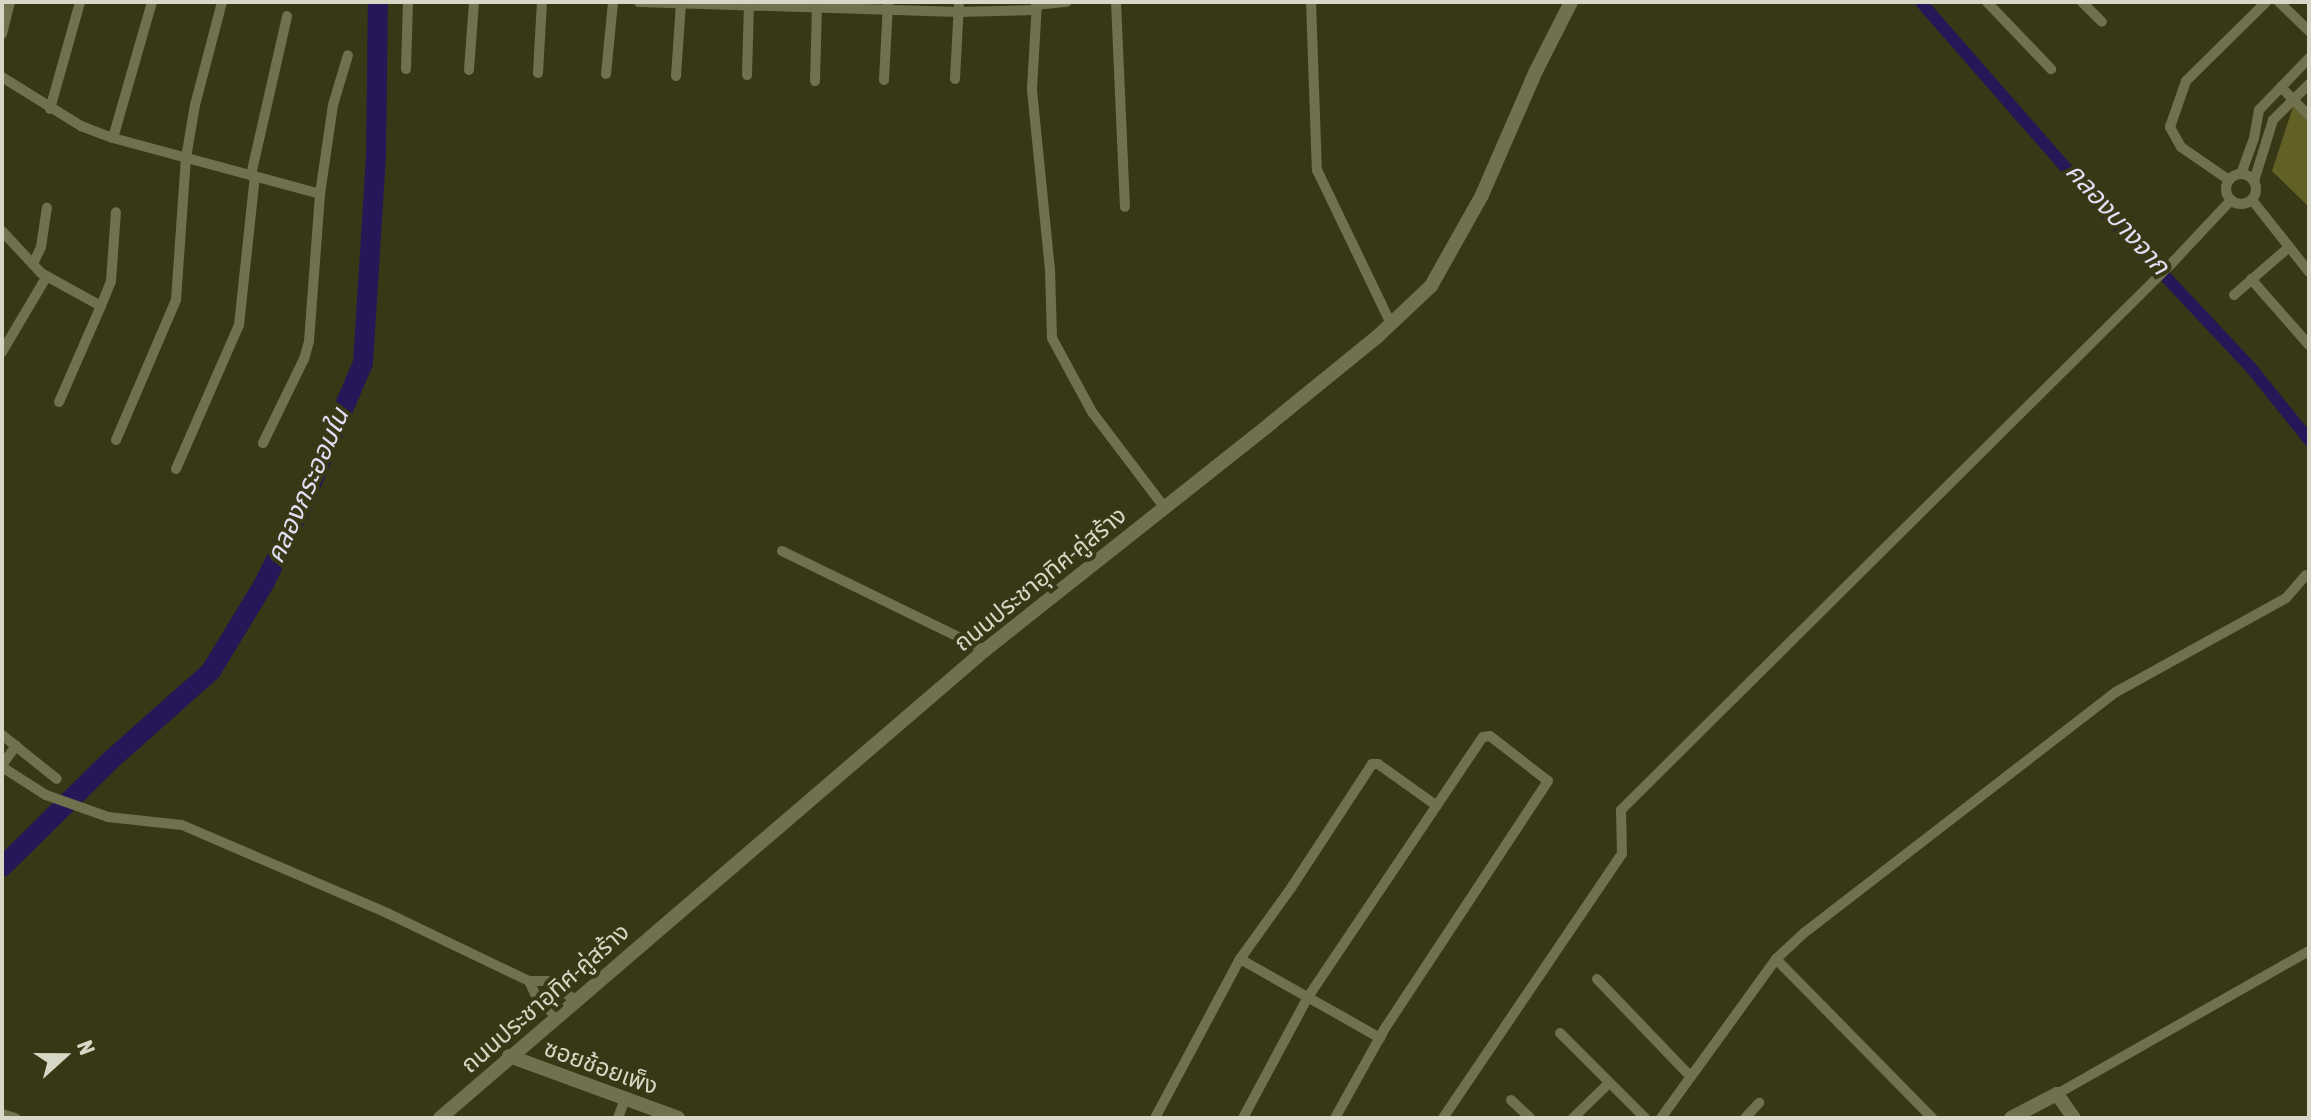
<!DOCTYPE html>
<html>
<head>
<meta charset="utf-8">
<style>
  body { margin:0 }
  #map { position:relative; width:2311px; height:1120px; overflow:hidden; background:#383816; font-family:"Asap Condensed","Noto Sans Thai",sans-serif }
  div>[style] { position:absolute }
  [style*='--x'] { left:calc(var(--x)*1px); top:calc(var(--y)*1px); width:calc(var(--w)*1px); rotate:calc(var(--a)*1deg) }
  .green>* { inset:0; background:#626025 }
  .canal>* { height:12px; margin:-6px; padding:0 6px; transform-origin:6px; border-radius:6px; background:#271658 }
  .river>* { height:20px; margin:-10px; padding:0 10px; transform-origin:10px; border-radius:10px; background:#271658 }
  .street>* { height:10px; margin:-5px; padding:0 5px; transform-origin:5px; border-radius:5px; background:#71714e }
  .street>.ring { margin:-5px; padding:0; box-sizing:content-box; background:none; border:10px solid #71714e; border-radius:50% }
  .secondary>* { height:14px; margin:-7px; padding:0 7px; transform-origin:7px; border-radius:7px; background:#71714e }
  span { translate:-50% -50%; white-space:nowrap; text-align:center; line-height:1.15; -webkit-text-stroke:8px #383816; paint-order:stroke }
  .street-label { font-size:24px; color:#d6d7c4 }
  .water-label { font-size:26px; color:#e0dff4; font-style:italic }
  .frame { position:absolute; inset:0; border:4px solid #d6d7c4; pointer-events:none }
  .north { position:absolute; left:24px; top:1016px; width:80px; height:80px; -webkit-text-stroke:6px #383816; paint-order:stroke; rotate:69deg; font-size:22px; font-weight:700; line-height:32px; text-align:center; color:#d6d7c4 }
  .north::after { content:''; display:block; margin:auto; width:28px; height:36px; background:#d6d7c4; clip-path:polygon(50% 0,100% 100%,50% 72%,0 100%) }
</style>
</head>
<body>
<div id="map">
  <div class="green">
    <div style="clip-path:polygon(2293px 107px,2309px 123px,2309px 207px,2272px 171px)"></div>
  </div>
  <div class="canal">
    <div style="--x:1921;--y:2;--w:274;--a:48.9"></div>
    <div style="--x:2101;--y:208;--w:221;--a:46.8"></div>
    <div style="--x:2252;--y:369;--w:91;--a:51.2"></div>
  </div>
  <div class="river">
    <div style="--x:2;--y:867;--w:154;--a:-44.5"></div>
    <div style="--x:112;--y:759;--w:132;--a:-41.6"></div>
    <div style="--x:211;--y:671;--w:102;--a:-58.7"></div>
    <div style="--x:264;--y:584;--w:90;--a:-64.3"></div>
    <div style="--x:303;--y:503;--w:152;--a:-66.8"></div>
    <div style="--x:363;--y:363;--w:208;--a:-86.4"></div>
    <div style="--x:376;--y:155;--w:153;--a:-89.3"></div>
  </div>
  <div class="street">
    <div style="--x:639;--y:2;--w:319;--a:1.8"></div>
    <div style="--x:958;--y:12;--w:76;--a:-1.5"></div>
    <div style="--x:1037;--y:2;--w:88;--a:93.3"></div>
    <div style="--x:1032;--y:90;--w:181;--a:84.3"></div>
    <div style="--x:1050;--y:270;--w:68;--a:88.3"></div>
    <div style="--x:1052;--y:338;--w:84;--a:61.6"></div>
    <div style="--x:1092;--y:412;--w:121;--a:52.8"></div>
    <div style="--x:1116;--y:2;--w:205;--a:87.5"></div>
    <div style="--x:1311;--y:2;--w:168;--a:88"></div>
    <div style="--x:1317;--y:170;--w:171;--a:64.3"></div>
    <div style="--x:1987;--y:2;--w:93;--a:46.3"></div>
    <div style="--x:2082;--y:2;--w:28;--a:45"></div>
    <div style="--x:2279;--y:2;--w:42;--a:44"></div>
    <div style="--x:1036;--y:5;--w:31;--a:-6"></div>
    <div style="--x:2;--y:34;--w:33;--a:-76"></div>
    <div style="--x:406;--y:69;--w:67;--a:-88.3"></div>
    <div style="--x:469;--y:70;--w:68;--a:-85.8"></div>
    <div style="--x:538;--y:73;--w:71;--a:-86.8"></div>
    <div style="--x:606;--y:74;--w:72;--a:-84.4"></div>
    <div style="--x:747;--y:75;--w:73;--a:-88.4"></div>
    <div style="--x:676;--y:76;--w:74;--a:-86.1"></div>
    <div style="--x:2;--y:77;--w:93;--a:31.8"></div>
    <div style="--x:81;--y:126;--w:34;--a:21"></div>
    <div style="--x:113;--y:138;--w:214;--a:15.1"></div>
    <div style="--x:320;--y:194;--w:90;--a:-81.7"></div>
    <div style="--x:333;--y:105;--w:52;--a:-73.3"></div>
    <div style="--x:955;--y:79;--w:77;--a:-87"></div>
    <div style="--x:884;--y:80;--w:76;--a:-87"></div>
    <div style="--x:815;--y:81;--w:77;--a:-88.5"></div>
    <div style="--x:2281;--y:87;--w:40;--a:46"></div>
    <div style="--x:50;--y:109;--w:111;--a:-74.3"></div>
    <div style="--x:113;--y:138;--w:141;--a:-74"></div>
    <div class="ring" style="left:2226px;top:174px;width:20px;height:20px"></div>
    <div style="--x:2241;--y:174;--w:38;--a:-70"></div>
    <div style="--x:2254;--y:138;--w:28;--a:-80"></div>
    <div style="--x:2259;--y:110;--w:72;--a:-46.1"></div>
    <div style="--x:251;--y:175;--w:163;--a:-77.2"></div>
    <div style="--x:2229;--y:180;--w:58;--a:-145.5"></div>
    <div style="--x:2181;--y:147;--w:23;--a:-119"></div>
    <div style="--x:2170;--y:127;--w:49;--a:-70.8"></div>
    <div style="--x:2186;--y:81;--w:112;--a:-44.6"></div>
    <div style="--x:2254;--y:181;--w:64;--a:-72.7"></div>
    <div style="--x:2273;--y:120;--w:51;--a:-45"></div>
    <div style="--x:2252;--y:200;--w:92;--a:51.6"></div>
    <div style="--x:2;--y:231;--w:57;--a:47.1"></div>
    <div style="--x:41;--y:273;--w:68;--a:28.8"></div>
    <div style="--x:101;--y:306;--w:27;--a:-68"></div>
    <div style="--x:111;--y:281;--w:69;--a:-85.9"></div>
    <div style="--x:33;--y:264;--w:19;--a:-65"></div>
    <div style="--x:41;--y:247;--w:40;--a:-81.5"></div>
    <div style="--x:2251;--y:279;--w:88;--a:48.7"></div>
    <div style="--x:2234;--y:295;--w:73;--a:-41.1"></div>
    <div style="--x:2;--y:352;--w:88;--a:-59.4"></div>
    <div style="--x:59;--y:402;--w:105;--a:-66.4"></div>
    <div style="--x:116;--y:440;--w:152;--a:-66.8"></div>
    <div style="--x:176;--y:300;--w:142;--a:-86"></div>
    <div style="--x:186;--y:158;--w:54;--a:-80.4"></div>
    <div style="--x:195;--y:105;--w:106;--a:-75.3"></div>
    <div style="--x:263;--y:443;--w:93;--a:-64"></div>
    <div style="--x:304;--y:359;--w:19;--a:-74"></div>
    <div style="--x:309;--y:341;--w:147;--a:-85.7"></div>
    <div style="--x:176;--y:469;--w:157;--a:-66.4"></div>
    <div style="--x:239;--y:325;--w:150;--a:-83.9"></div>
    <div style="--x:782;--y:551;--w:226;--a:26"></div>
    <div style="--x:2;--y:735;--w:70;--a:38.7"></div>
    <div style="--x:2;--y:765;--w:24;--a:-54"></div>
    <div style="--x:2;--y:767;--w:52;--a:32.5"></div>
    <div style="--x:46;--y:795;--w:66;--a:19.5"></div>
    <div style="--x:108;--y:817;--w:74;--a:6.2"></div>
    <div style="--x:182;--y:825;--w:223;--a:23.2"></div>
    <div style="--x:387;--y:913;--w:157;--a:25.6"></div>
    <div style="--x:529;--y:981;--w:18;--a:0"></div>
    <div style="--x:547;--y:981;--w:34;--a:34"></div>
    <div style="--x:1240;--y:959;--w:161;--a:29.4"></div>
    <div style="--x:1776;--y:959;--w:223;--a:45.5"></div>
    <div style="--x:1597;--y:979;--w:134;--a:46.2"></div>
    <div style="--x:529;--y:981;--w:14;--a:65"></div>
    <div style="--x:535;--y:994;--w:30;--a:48"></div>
    <div style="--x:1560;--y:1033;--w:120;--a:45"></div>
    <div style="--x:2057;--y:1094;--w:290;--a:-29.6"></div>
    <div style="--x:1511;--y:1100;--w:26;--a:43"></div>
    <div style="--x:2;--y:1114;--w:14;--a:17"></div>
    <div style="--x:618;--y:1118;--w:20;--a:-70"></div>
    <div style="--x:1155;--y:1118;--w:180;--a:-61.9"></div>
    <div style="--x:1240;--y:959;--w:87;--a:-54.3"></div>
    <div style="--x:1291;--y:888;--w:148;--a:-56.8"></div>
    <div style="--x:1372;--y:764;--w:6;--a:0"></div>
    <div style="--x:1378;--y:764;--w:72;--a:35.4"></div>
    <div style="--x:1243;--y:1118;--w:137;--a:-61.8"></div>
    <div style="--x:1308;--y:997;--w:313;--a:-56.1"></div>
    <div style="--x:1483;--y:737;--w:7;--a:-8"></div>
    <div style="--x:1490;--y:736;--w:73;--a:37.8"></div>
    <div style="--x:1548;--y:781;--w:298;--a:123.4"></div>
    <div style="--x:1384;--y:1030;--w:101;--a:119.1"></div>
    <div style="--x:1443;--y:1118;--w:319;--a:-55.9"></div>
    <div style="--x:1622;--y:854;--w:44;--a:-91.3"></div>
    <div style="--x:1621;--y:810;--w:775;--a:-44.79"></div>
    <div style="--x:2171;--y:264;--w:88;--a:-46.8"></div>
    <div style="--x:1573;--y:1118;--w:49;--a:-44.2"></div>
    <div style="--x:1661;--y:1118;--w:196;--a:-54.1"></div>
    <div style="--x:1776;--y:959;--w:38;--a:-43"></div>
    <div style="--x:1804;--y:933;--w:394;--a:-37.7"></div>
    <div style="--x:2116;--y:692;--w:194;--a:-28.9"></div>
    <div style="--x:2286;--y:598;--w:30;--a:-49"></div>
    <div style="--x:1745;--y:1118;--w:21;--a:-47"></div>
  </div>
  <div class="secondary">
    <div style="--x:509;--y:1056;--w:180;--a:20.1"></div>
    <div style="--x:440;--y:1118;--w:718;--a:-40.65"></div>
    <div style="--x:985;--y:650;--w:365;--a:-38.4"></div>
    <div style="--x:1271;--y:423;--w:138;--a:-39.1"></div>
    <div style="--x:1378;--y:336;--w:73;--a:-43.3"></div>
    <div style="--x:1431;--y:286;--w:104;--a:-60.7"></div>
    <div style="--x:1482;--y:195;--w:135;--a:-66.5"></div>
    <div style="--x:1536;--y:71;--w:77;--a:-63.1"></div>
    <div style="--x:2011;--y:1118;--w:52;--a:-27.6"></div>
    <div style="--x:2057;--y:1094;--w:29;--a:55"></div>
  </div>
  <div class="street-label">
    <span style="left:1040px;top:579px;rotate:-39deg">ถนนประชาอุทิศ-คู่สร้าง</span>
    <span style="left:545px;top:998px;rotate:-41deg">ถนนประชาอุทิศ-คู่สร้าง</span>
    <span style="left:601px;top:1067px;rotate:20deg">ซอยช้อยเพ็ง</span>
  </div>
  <div class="water-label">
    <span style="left:2117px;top:219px;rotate:48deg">คลองบางจาก</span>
    <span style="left:308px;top:486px;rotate:-66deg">คลองกระออมใน</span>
  </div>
  <div class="frame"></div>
  <div class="north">N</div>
</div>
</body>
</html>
